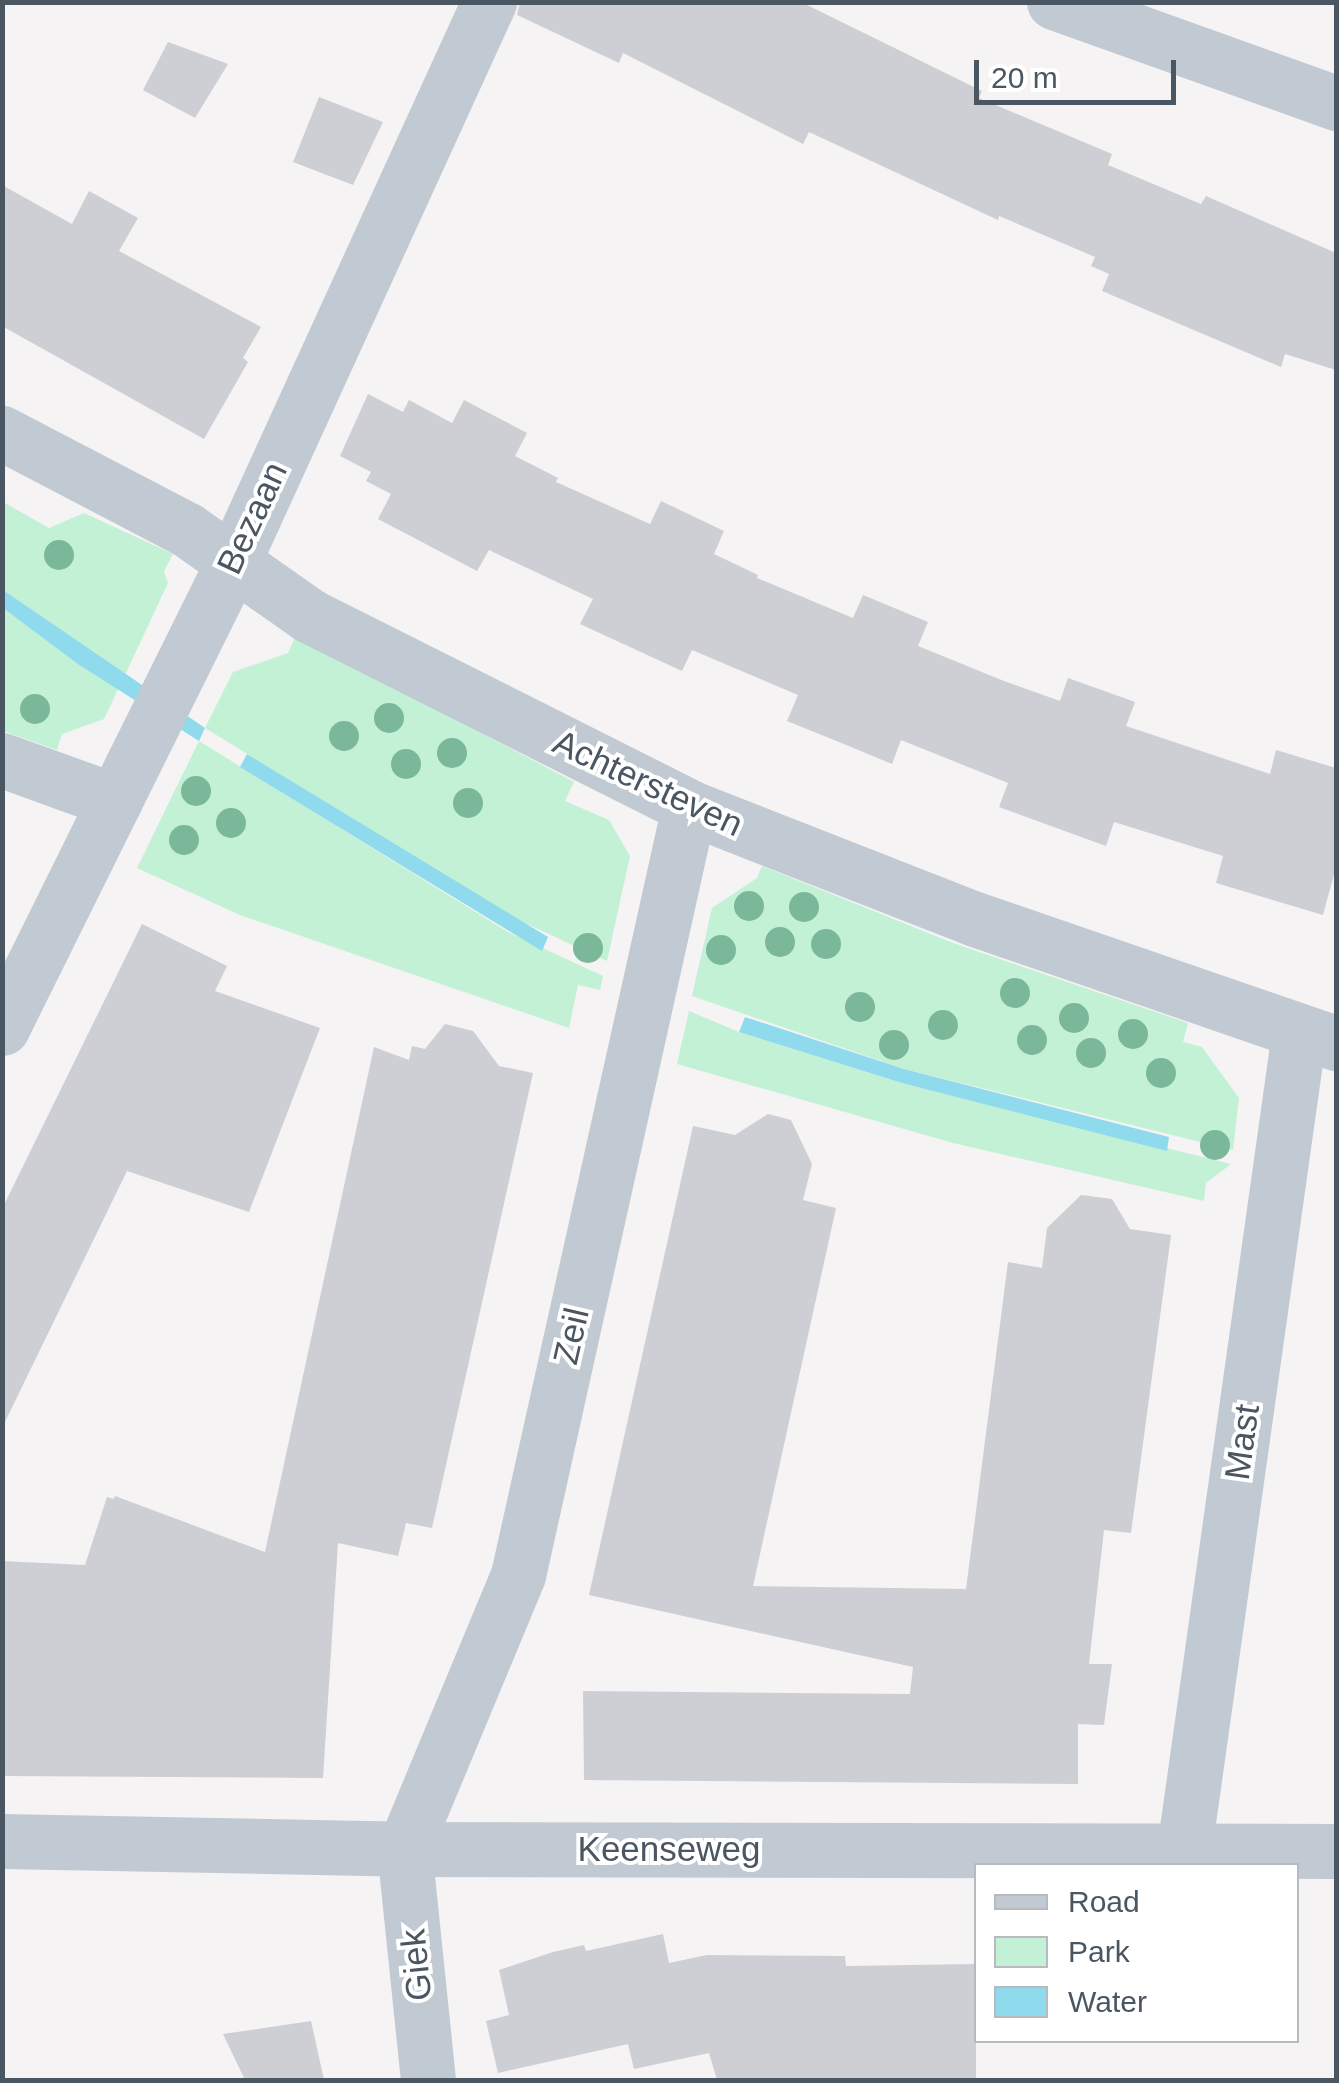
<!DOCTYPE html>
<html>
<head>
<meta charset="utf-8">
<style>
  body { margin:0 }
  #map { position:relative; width:1339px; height:2083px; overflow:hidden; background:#f5f3f3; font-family:Arial,sans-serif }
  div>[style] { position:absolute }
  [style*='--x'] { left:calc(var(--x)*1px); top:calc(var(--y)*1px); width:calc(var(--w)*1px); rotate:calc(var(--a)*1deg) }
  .green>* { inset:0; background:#c3f1d5 }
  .water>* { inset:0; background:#90daee }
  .building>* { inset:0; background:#cdcfd5 }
  .minor>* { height:55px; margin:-27.5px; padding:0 27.5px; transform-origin:27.5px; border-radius:27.5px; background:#c1cad2 }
  .trees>* { width:30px; height:30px; margin:-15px; border-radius:50%; background:#7bb799 }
  span { translate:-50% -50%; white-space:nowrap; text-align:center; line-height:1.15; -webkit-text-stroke:8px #fff; paint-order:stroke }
  .street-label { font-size:35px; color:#4a5661 }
  .frame { position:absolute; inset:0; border:5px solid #4a5661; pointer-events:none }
  .legend { position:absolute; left:974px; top:1863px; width:325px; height:180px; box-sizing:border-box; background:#fff; border:2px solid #b7bbc0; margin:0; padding:12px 18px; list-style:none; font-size:30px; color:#4a5661 }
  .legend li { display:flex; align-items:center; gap:20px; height:50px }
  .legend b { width:50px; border:2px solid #b7bbc0 }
  .scale { position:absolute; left:974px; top:60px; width:202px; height:45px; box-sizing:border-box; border:5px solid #4a5661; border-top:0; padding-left:12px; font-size:30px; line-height:35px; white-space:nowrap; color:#4a5661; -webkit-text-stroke:8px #fff; paint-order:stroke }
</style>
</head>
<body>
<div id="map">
  <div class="green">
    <div style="clip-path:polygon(3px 502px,49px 528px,84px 513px,173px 554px,164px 571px,168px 583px,125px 675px,3px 590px)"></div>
    <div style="clip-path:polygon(3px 608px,118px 689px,104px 719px,62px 734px,57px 750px,3px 731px)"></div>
    <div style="clip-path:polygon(296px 635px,574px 782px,565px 801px,609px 820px,630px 856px,607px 961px,514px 918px,205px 728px,233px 672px,288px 653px)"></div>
    <div style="clip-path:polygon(199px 741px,508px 932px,603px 976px,600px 990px,578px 985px,569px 1028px,240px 915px,137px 868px)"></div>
    <div style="clip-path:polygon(762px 866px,953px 943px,1188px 1023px,1183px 1042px,1202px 1047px,1239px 1098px,1233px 1150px,904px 1069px,692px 996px,712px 908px,757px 878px)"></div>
    <div style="clip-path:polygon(689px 1011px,739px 1032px,902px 1083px,1231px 1164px,1206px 1183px,1204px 1201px,953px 1143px,677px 1064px)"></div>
  </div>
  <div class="water">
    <div style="clip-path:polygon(3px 590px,205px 728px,199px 741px,78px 664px,3px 608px)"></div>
    <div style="clip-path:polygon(247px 754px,548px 937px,542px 951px,240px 767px)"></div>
    <div style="clip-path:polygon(745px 1017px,904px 1069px,1169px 1137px,1167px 1151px,902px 1083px,739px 1032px)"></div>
  </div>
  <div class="building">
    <div style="clip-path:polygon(520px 2px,801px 2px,982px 91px,979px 98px,1112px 154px,1108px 165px,1201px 204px,1206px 196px,1336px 253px,1336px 370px,1285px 354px,1281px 367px,1102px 291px,1109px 274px,1091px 266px,1095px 257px,999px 216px,998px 220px,809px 132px,803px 144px,623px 53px,619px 63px,517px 15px)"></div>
    <div style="clip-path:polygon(168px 42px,228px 64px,195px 118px,143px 90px)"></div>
    <div style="clip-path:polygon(319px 97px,383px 122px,353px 185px,293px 162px)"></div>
    <div style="clip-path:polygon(2px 185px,72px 224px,89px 191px,138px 218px,119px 251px,261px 327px,243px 358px,248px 362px,204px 439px,2px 326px)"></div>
    <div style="clip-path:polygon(368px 394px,403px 412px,409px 400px,452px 423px,464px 400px,527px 433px,515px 456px,558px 478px,556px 482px,650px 524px,661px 501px,724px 531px,714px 554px,758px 575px,757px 578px,853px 618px,863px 595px,928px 622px,918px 646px,1004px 681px,1060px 701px,1068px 678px,1135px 702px,1126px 726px,1270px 774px,1276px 750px,1336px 768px,1336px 867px,1323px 915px,1216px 883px,1223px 856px,1114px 822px,1106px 846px,999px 807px,1008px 783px,901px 740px,892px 764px,839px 742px,787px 721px,798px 695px,692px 650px,682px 671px,580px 624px,593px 599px,489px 550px,477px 571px,378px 519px,391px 494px,366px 481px,371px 472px,340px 456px)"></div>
    <div style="clip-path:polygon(142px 924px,227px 966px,215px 991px,320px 1028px,249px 1212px,127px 1171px,2px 1428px,2px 1209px)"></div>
    <div style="clip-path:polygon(445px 1024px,473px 1031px,499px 1066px,533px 1073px,432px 1528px,406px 1523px,398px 1556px,338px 1543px,323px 1778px,2px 1776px,2px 1561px,85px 1565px,107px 1497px,114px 1499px,115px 1496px,265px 1552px,374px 1047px,409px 1060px,412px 1046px,425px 1049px)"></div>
    <div style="clip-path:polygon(768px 1114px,791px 1120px,812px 1164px,803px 1200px,836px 1208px,753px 1586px,966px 1589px,1008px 1262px,1042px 1268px,1047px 1228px,1081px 1195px,1112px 1199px,1130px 1229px,1171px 1235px,1131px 1533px,1104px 1530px,1089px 1664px,1112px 1664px,1104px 1725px,1078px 1724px,1078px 1784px,584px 1780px,583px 1691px,910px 1694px,913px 1667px,589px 1595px,693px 1126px,735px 1135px)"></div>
    <div style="clip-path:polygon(663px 1934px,669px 1963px,707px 1955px,845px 1956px,846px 1966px,976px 1964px,976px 2080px,717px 2080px,709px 2053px,634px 2069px,628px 2044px,498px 2073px,486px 2021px,509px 2015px,499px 1970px,553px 1952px,584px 1945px,586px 1951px)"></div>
    <div style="clip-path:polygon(311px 2021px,324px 2080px,245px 2080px,223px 2034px)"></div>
  </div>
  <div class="minor">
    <div style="--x:1054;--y:2;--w:300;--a:19.7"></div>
    <div style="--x:2;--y:433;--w:208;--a:27.6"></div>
    <div style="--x:186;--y:529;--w:151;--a:35.1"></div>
    <div style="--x:310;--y:616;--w:424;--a:26.7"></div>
    <div style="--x:689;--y:807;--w:307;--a:21.4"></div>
    <div style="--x:975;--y:919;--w:382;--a:19"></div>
    <div style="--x:2;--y:760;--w:120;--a:19.9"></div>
    <div style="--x:2;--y:1028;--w:520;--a:-63.63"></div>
    <div style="--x:233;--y:562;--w:616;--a:-65.43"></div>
    <div style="--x:2;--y:1841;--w:402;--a:1.1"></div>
    <div style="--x:404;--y:1849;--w:932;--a:0.12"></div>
    <div style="--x:1184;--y:1850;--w:825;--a:-81.99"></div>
    <div style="--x:428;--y:2080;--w:232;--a:-95.9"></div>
    <div style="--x:404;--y:1849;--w:297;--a:-67.4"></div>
    <div style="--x:518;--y:1575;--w:787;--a:-77.45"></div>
  </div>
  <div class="trees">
    <div style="left:59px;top:555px"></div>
    <div style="left:35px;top:709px"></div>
    <div style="left:389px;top:718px"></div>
    <div style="left:344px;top:736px"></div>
    <div style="left:452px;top:753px"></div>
    <div style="left:406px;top:764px"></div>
    <div style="left:196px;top:791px"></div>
    <div style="left:468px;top:803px"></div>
    <div style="left:231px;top:823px"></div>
    <div style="left:184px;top:840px"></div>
    <div style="left:749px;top:906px"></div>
    <div style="left:804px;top:907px"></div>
    <div style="left:780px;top:942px"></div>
    <div style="left:826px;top:944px"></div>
    <div style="left:588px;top:948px"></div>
    <div style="left:721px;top:950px"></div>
    <div style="left:1015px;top:993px"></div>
    <div style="left:860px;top:1007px"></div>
    <div style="left:1074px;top:1018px"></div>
    <div style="left:943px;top:1025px"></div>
    <div style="left:1133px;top:1034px"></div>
    <div style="left:1032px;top:1040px"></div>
    <div style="left:894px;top:1045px"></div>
    <div style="left:1091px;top:1053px"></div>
    <div style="left:1161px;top:1073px"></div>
    <div style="left:1215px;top:1145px"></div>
  </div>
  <div class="street-label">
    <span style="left:252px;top:518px;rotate:-65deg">Bezaan</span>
    <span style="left:648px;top:783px;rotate:25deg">Achtersteven</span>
    <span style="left:571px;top:1336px;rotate:-77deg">Zeil</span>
    <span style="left:1242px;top:1442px;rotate:-82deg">Mast</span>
    <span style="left:669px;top:1849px">Keenseweg</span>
    <span style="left:416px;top:1965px;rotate:-96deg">Giek</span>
  </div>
  <div class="frame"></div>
  <ul class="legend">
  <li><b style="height:12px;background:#c1cad2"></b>Road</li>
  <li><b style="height:28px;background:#c3f1d5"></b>Park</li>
  <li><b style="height:28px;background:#90daee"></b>Water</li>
  </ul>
  <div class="scale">20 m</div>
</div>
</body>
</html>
